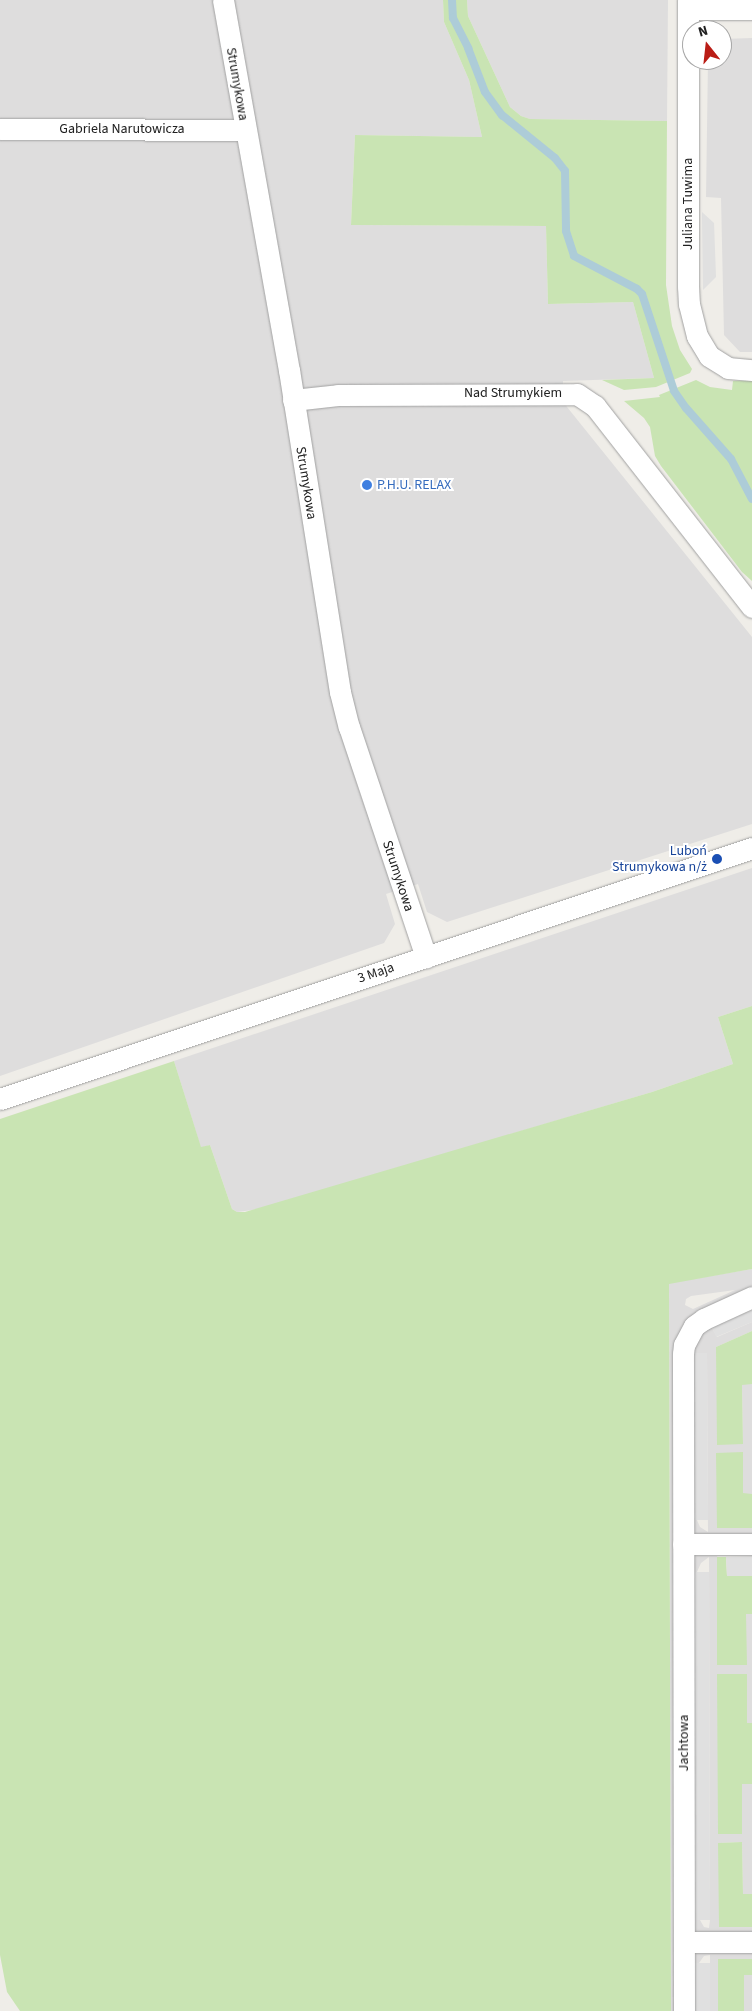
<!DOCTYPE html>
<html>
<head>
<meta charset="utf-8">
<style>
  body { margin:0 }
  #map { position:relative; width:752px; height:2011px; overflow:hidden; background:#efede8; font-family:"Source Sans 3",sans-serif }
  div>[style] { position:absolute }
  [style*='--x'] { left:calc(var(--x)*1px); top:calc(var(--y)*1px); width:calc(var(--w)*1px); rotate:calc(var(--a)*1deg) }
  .residential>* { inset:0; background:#dedddd }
  .grass>* { inset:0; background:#c9e4b3 }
  .parking>* { inset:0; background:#e0e0e0 }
  .stream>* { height:8px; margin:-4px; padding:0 4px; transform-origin:4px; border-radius:4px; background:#adccd8 }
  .roads { filter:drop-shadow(0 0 1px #a1a1a1) drop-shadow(0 0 1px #a1a1a1) }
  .street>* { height:21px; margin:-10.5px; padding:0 10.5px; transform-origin:10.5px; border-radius:10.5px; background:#fff }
  .dots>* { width:14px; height:14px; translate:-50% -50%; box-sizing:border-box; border:2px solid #fff; border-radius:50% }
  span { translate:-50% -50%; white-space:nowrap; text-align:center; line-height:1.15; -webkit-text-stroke:4px #fff; paint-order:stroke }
  .street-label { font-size:14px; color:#202020 }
  .shop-label { font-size:14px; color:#366cbe }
  .left { translate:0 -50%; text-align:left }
  .transit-label { font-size:14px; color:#164399 }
  .right { translate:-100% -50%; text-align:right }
  .north { position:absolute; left:682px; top:20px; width:50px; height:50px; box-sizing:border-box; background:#fff; border:1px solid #a6a6a6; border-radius:50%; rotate:344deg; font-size:14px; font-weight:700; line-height:20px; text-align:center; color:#202020 }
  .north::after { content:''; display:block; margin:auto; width:18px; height:22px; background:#ba1d16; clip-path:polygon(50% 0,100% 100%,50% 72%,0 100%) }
</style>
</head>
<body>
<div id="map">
  <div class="residential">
    <div style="clip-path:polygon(0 0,443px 0,444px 22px,469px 80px,482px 137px,355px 135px,351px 225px,546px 226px,548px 304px,633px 302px,654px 378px,563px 381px,563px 402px,752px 637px,752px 824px,447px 922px,427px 912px,418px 884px,386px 894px,395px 924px,384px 943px,0 1076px)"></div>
    <div style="clip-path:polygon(467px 0,668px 0,667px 121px,530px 119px,521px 116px,510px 107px,468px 16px)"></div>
    <div style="clip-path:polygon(752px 38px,752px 352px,740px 352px,724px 335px,721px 198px,706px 197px,708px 60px,722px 60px,722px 39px)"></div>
    <div style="clip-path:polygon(752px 868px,752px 1006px,718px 1017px,733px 1064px,652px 1092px,260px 1209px,237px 1212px,232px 1209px,210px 1145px,201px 1148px,174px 1061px)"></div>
    <div style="clip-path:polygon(evenodd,752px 1269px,752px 1310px,712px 1328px,717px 1337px,752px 1322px,752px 1331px,716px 1347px,743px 1444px,742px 1384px,752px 1384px,752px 1494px,743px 1494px,717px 1528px,752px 1528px,752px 1557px,717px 1556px,746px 1614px,752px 1614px,752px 1723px,747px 1723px,742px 1784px,752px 1784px,752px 1894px,743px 1894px,742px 1842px,719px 1843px,719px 1927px,752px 1927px,752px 1959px,719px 1959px,718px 2011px,710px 2011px,710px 1955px,704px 1956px,699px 1963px,694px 1964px,694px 2011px,671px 2011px,669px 1283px,752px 1269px,735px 1290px,693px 1309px,685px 1305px,686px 1299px,691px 1296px,735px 1290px,752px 1269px,692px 1353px,707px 1354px,708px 1532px,700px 1527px,697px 1520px,692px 1353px,752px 1269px,709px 1557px,710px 1920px,709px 1928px,704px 1927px,700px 1920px,694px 1920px,694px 1572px,697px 1572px,701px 1563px,709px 1557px)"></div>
    <div style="clip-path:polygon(744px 1975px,752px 1975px,752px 2011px,744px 2011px)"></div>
  </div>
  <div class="grass">
    <div style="clip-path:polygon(443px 0,467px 0,468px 16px,510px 107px,521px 116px,530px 119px,667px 121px,666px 285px,672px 326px,680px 350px,692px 369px,690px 373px,656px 387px,624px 390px,602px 380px,654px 378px,633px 302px,548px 304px,546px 226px,351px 225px,355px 135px,482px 137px,469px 80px,444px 22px)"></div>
    <div style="clip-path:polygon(696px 380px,710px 387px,732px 390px,733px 381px,752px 380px,752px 581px,742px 572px,661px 466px,655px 456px,650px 427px,644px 418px,624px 401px,660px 397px,659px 395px)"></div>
    <div style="clip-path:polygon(752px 1006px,752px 1269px,669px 1284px,671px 2011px,20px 2011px,7px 1992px,0 1955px,0 1119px,174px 1061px,201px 1147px,210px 1145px,232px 1209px,237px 1212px,245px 1212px,652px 1092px,733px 1064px,718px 1017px)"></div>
    <div style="clip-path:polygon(752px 1331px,752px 1384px,742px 1385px,743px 1444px,717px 1445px,716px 1347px)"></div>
    <div style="clip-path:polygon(743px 1452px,743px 1493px,752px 1494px,752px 1528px,717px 1528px,716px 1453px)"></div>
    <div style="clip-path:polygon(717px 1557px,726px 1557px,727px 1576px,752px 1576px,752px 1614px,746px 1614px,747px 1665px,717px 1665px)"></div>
    <div style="clip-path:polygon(717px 1674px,747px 1674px,747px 1723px,752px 1723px,752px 1784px,742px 1784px,742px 1834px,718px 1834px)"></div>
    <div style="clip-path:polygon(742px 1842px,743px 1894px,752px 1894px,752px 1927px,719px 1927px,718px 1843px)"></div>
    <div style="clip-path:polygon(718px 1959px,752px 1959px,752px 1975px,744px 1975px,744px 2011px,718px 2011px)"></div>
  </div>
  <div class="parking">
    <div style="clip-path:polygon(702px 212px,714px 223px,716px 277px,703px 290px)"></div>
    <div style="clip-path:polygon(752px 1310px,752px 1322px,716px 1337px,712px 1327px)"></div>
    <div style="clip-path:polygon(692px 1353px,707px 1353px,708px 1520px,693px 1520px)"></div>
    <div style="clip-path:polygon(726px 1557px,752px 1557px,752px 1576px,727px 1576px)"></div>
    <div style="clip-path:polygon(694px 1572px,709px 1572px,710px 1920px,694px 1920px)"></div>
    <div style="clip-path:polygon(693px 1963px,710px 1963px,710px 2011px,694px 2011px)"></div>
  </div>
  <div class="stream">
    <div style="--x:452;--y:0;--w:18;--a:87"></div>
    <div style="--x:453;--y:18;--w:34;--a:63"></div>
    <div style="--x:468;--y:48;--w:47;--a:68.9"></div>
    <div style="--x:485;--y:92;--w:29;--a:54"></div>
    <div style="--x:502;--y:115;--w:68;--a:39.1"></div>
    <div style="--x:555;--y:158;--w:16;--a:52"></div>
    <div style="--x:565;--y:171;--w:60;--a:89"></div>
    <div style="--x:566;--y:231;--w:26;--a:72"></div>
    <div style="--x:574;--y:256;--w:71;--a:27.6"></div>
    <div style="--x:637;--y:289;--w:7;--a:45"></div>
    <div style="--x:642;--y:294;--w:102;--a:71.7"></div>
    <div style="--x:674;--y:391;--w:21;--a:55"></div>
    <div style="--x:686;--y:408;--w:68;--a:48.6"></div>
    <div style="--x:731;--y:459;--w:45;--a:62.3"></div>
  </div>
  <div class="roads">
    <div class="street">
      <div style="--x:223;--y:0;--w:376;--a:79.9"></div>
      <div style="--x:289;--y:370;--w:326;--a:81"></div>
      <div style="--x:340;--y:692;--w:36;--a:76"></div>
      <div style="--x:349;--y:727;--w:243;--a:71.5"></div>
      <div style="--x:688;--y:0;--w:286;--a:90"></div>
      <div style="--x:688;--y:286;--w:18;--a:87"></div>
      <div style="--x:689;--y:304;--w:33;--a:76"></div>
      <div style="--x:697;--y:336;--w:23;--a:59"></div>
      <div style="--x:709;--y:356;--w:22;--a:32"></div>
      <div style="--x:728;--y:368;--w:24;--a:5"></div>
      <div style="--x:688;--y:9;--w:64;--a:0"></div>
      <div style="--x:0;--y:129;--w:245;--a:0.2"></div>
      <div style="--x:293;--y:400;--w:45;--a:-6.3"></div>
      <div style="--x:338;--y:395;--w:239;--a:-0.2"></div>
      <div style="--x:577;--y:394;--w:22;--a:34"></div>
      <div style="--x:595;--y:406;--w:255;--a:52"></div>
      <div style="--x:0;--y:1099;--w:793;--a:-18.46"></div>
      <div style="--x:683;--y:1544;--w:69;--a:0"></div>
      <div style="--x:684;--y:1942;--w:68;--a:0"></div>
      <div style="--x:684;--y:2011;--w:657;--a:-90.09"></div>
      <div style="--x:683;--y:1354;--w:9;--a:-84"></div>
      <div style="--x:684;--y:1345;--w:21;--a:-62"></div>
      <div style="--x:694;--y:1326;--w:12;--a:-35"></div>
      <div style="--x:704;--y:1319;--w:53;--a:-24.6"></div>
    </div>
  </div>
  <div class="dots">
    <div style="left:367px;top:485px;background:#3f7fe0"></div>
    <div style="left:717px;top:859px;background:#1a4fb4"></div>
  </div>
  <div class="street-label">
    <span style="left:237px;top:84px;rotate:80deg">Strumykowa</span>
    <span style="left:122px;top:129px">Gabriela Narutowicza</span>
    <span style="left:688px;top:204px;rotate:-90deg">Juliana Tuwima</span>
    <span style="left:513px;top:393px">Nad Strumykiem</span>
    <span style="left:306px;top:483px;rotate:81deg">Strumykowa</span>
    <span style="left:398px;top:876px;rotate:72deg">Strumykowa</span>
    <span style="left:376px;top:973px;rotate:-19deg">3 Maja</span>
    <span style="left:684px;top:1743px;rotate:-90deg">Jachtowa</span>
  </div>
  <div class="shop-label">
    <span class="left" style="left:377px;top:485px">P.H.U. RELAX</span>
  </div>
  <div class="transit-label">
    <span class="right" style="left:707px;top:859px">Luboń<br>Strumykowa n/ż</span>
  </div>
  <div class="north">N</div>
</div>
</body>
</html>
